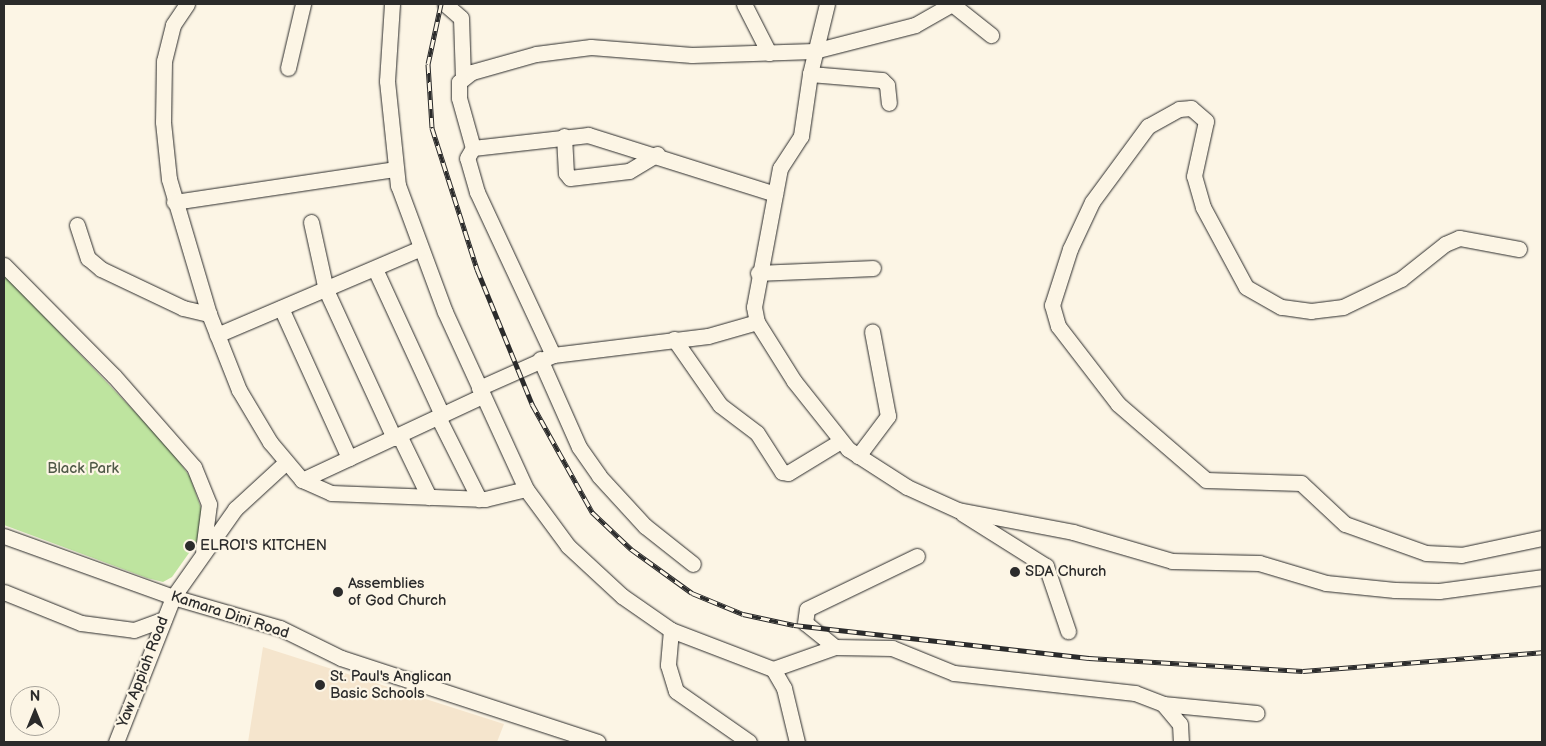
<!DOCTYPE html>
<html>
<head>
<meta charset="utf-8">
<style>
  body { margin:0 }
  #map { position:relative; width:1546px; height:746px; overflow:hidden; background:#fcf5e5; font-family:"Balsamiq Sans",sans-serif }
  div>[style] { position:absolute }
  [style*='--x'] { left:calc(var(--x)*1px); top:calc(var(--y)*1px); width:calc(var(--w)*1px); rotate:calc(var(--a)*1deg) }
  .built>* { inset:0; background:#f5e5cd }
  .green>* { inset:0; background:#bee49f }
  .roads { filter:drop-shadow(0 0 1px #2b2b2b) drop-shadow(0 0 1px #2b2b2b) }
  .minor>* { height:15px; margin:-7.5px; padding:0 7.5px; transform-origin:7.5px; border-radius:7.5px; background:#fcf5e5 }
  .rail>* { height:5px; margin-top:-2.5px; transform-origin:0; background:repeating-linear-gradient(90deg,#fcf5e5 0 9px,#2b2b2b 0 18px); box-sizing:border-box; border-block:1px solid #2b2b2b }
  .dots>* { width:14px; height:14px; translate:-50% -50%; box-sizing:border-box; border:2px solid #fcf5e5; border-radius:50% }
  span { translate:-50% -50%; white-space:nowrap; text-align:center; line-height:1.15; -webkit-text-stroke:4.5px #fcf5e5; paint-order:stroke }
  .park-label { font-size:15px; color:#505948 }
  .poi-label { font-size:15px; color:#2b2b2b }
  .left { translate:0 -50%; text-align:left }
  .street-label { font-size:15px; color:#2b2b2b }
  .frame { position:absolute; inset:0; border:5px solid #2b2b2b; pointer-events:none }
  .north { position:absolute; left:10px; top:686px; width:50px; height:50px; box-sizing:border-box; background:#fcf5e5; border:1px solid #a8a49b; border-radius:50%; rotate:0deg; font-size:14px; font-weight:700; line-height:20px; text-align:center; color:#2b2b2b }
  .north::after { content:''; display:block; margin:auto; width:18px; height:22px; background:#2b2b2b; clip-path:polygon(50% 0,100% 100%,50% 72%,0 100%) }
</style>
</head>
<body>
<div id="map">
  <div class="built">
    <div style="clip-path:polygon(263px 647px,504px 724px,497px 742px,248px 742px)"></div>
  </div>
  <div class="green">
    <div style="clip-path:polygon(4px 274px,171px 450px,190px 477px,201px 508px,201px 536px,172px 577px,163px 582px,147px 578px,4px 525px)"></div>
  </div>
  <div class="roads">
    <div class="minor">
      <div style="--x:187;--y:4;--w:25;--a:124"></div>
      <div style="--x:173;--y:25;--w:37;--a:104"></div>
      <div style="--x:164;--y:61;--w:61;--a:90.9"></div>
      <div style="--x:163;--y:122;--w:57;--a:84"></div>
      <div style="--x:169;--y:179;--w:141;--a:73.5"></div>
      <div style="--x:209;--y:314;--w:82;--a:68.5"></div>
      <div style="--x:239;--y:390;--w:61;--a:59.2"></div>
      <div style="--x:270;--y:442;--w:50;--a:49.9"></div>
      <div style="--x:302;--y:480;--w:32;--a:24"></div>
      <div style="--x:331;--y:493;--w:154;--a:2.2"></div>
      <div style="--x:485;--y:499;--w:42;--a:-13.7"></div>
      <div style="--x:392;--y:4;--w:77;--a:93.7"></div>
      <div style="--x:387;--y:81;--w:105;--a:84"></div>
      <div style="--x:398;--y:185;--w:135;--a:69.7"></div>
      <div style="--x:445;--y:312;--w:195;--a:65.4"></div>
      <div style="--x:526;--y:489;--w:71;--a:53.6"></div>
      <div style="--x:568;--y:546;--w:74;--a:42.8"></div>
      <div style="--x:622;--y:596;--w:60;--a:34.8"></div>
      <div style="--x:671;--y:630;--w:109;--a:20.9"></div>
      <div style="--x:773;--y:669;--w:22;--a:60"></div>
      <div style="--x:784;--y:688;--w:56;--a:76.5"></div>
      <div style="--x:445;--y:4;--w:21;--a:41"></div>
      <div style="--x:461;--y:18;--w:59;--a:88.1"></div>
      <div style="--x:744;--y:4;--w:55;--a:63"></div>
      <div style="--x:827;--y:4;--w:72;--a:103.7"></div>
      <div style="--x:810;--y:74;--w:63;--a:98.3"></div>
      <div style="--x:801;--y:136;--w:38;--a:123"></div>
      <div style="--x:780;--y:168;--w:141;--a:100.6"></div>
      <div style="--x:754;--y:307;--w:15;--a:79"></div>
      <div style="--x:757;--y:322;--w:70;--a:57.9"></div>
      <div style="--x:794;--y:381;--w:87;--a:51.5"></div>
      <div style="--x:848;--y:449;--w:70;--a:32.8"></div>
      <div style="--x:907;--y:487;--w:56;--a:24.3"></div>
      <div style="--x:958;--y:510;--w:117;--a:10.8"></div>
      <div style="--x:1073;--y:532;--w:103;--a:16.3"></div>
      <div style="--x:1172;--y:561;--w:87;--a:1.3"></div>
      <div style="--x:1259;--y:563;--w:70;--a:16.6"></div>
      <div style="--x:1326;--y:583;--w:69;--a:5.8"></div>
      <div style="--x:1395;--y:590;--w:44;--a:1.3"></div>
      <div style="--x:1439;--y:591;--w:104;--a:-7.7"></div>
      <div style="--x:288;--y:68;--w:66;--a:-76.8"></div>
      <div style="--x:810;--y:74;--w:72;--a:4.8"></div>
      <div style="--x:882;--y:80;--w:7;--a:45"></div>
      <div style="--x:887;--y:85;--w:18;--a:84"></div>
      <div style="--x:564;--y:136;--w:37;--a:87"></div>
      <div style="--x:566;--y:173;--w:6;--a:51"></div>
      <div style="--x:570;--y:178;--w:59;--a:-6.8"></div>
      <div style="--x:629;--y:171;--w:33;--a:-31"></div>
      <div style="--x:473;--y:148;--w:52;--a:-105.6"></div>
      <div style="--x:459;--y:98;--w:16;--a:-90"></div>
      <div style="--x:459;--y:82;--w:16;--a:-38"></div>
      <div style="--x:472;--y:72;--w:66;--a:-15.7"></div>
      <div style="--x:536;--y:54;--w:55;--a:-7.3"></div>
      <div style="--x:591;--y:47;--w:101;--a:4.5"></div>
      <div style="--x:692;--y:55;--w:122;--a:-1.9"></div>
      <div style="--x:814;--y:51;--w:104;--a:-14.4"></div>
      <div style="--x:915;--y:25;--w:43;--a:-29.6"></div>
      <div style="--x:952;--y:4;--w:50;--a:38.5"></div>
      <div style="--x:174;--y:202;--w:222;--a:-8.5"></div>
      <div style="--x:311;--y:222;--w:70;--a:77.6"></div>
      <div style="--x:326;--y:290;--w:163;--a:65.3"></div>
      <div style="--x:77;--y:225;--w:35;--a:72"></div>
      <div style="--x:88;--y:258;--w:17;--a:40"></div>
      <div style="--x:101;--y:269;--w:91;--a:25.4"></div>
      <div style="--x:183;--y:308;--w:27;--a:13"></div>
      <div style="--x:1519;--y:249;--w:61;--a:-169.6"></div>
      <div style="--x:1459;--y:238;--w:15;--a:157"></div>
      <div style="--x:1445;--y:244;--w:56;--a:141.5"></div>
      <div style="--x:1401;--y:279;--w:64;--a:154.2"></div>
      <div style="--x:1343;--y:307;--w:32;--a:173"></div>
      <div style="--x:1311;--y:311;--w:30;--a:-172"></div>
      <div style="--x:1281;--y:307;--w:40;--a:-150.3"></div>
      <div style="--x:1246;--y:287;--w:91;--a:-118.3"></div>
      <div style="--x:1203;--y:207;--w:32;--a:-106"></div>
      <div style="--x:1194;--y:176;--w:56;--a:-77.7"></div>
      <div style="--x:1206;--y:121;--w:20;--a:-139"></div>
      <div style="--x:1191;--y:108;--w:12;--a:175"></div>
      <div style="--x:1179;--y:109;--w:35;--a:151"></div>
      <div style="--x:1148;--y:126;--w:94;--a:126.4"></div>
      <div style="--x:1092;--y:202;--w:52;--a:115.1"></div>
      <div style="--x:1070;--y:249;--w:59;--a:107.8"></div>
      <div style="--x:1052;--y:305;--w:22;--a:74"></div>
      <div style="--x:1058;--y:326;--w:98;--a:52.4"></div>
      <div style="--x:1118;--y:404;--w:116;--a:40.8"></div>
      <div style="--x:1206;--y:480;--w:95;--a:1.8"></div>
      <div style="--x:1301;--y:483;--w:60;--a:43"></div>
      <div style="--x:1345;--y:524;--w:86;--a:19.7"></div>
      <div style="--x:1426;--y:553;--w:35;--a:3"></div>
      <div style="--x:1461;--y:555;--w:83;--a:-11.9"></div>
      <div style="--x:4;--y:265;--w:156;--a:45.3"></div>
      <div style="--x:114;--y:376;--w:121;--a:48.7"></div>
      <div style="--x:194;--y:467;--w:40;--a:68"></div>
      <div style="--x:209;--y:504;--w:46;--a:97.4"></div>
      <div style="--x:375;--y:269;--w:161;--a:65.3"></div>
      <div style="--x:758;--y:273;--w:115;--a:-2.5"></div>
      <div style="--x:281;--y:308;--w:165;--a:65.6"></div>
      <div style="--x:217;--y:335;--w:220;--a:-23.1"></div>
      <div style="--x:674;--y:339;--w:80;--a:55.1"></div>
      <div style="--x:720;--y:405;--w:46;--a:37.1"></div>
      <div style="--x:757;--y:433;--w:46;--a:57.3"></div>
      <div style="--x:782;--y:472;--w:6;--a:9"></div>
      <div style="--x:788;--y:473;--w:60;--a:-31.3"></div>
      <div style="--x:553;--y:355;--w:180;--a:-115"></div>
      <div style="--x:477;--y:192;--w:35;--a:-106"></div>
      <div style="--x:467;--y:158;--w:12;--a:-59"></div>
      <div style="--x:473;--y:148;--w:116;--a:-6.4"></div>
      <div style="--x:588;--y:135;--w:196;--a:17.5"></div>
      <div style="--x:540;--y:359;--w:96;--a:66.1"></div>
      <div style="--x:579;--y:447;--w:35;--a:55"></div>
      <div style="--x:599;--y:476;--w:68;--a:47.4"></div>
      <div style="--x:645;--y:526;--w:61;--a:38.4"></div>
      <div style="--x:479;--y:388;--w:81;--a:-24"></div>
      <div style="--x:553;--y:355;--w:156;--a:-7"></div>
      <div style="--x:708;--y:336;--w:51;--a:-15.9"></div>
      <div style="--x:438;--y:417;--w:92;--a:63.4"></div>
      <div style="--x:399;--y:435;--w:69;--a:64.2"></div>
      <div style="--x:858;--y:456;--w:50;--a:-53.1"></div>
      <div style="--x:888;--y:416;--w:86;--a:-100.7"></div>
      <div style="--x:302;--y:480;--w:199;--a:-25"></div>
      <div style="--x:963;--y:514;--w:98;--a:32.1"></div>
      <div style="--x:1046;--y:566;--w:69;--a:71.3"></div>
      <div style="--x:4;--y:536;--w:180;--a:19.8"></div>
      <div style="--x:173;--y:597;--w:111;--a:16.2"></div>
      <div style="--x:280;--y:628;--w:68;--a:26.2"></div>
      <div style="--x:341;--y:658;--w:270;--a:18.1"></div>
      <div style="--x:4;--y:592;--w:83;--a:21.9"></div>
      <div style="--x:81;--y:623;--w:53;--a:7.5"></div>
      <div style="--x:134;--y:630;--w:32;--a:-20"></div>
      <div style="--x:671;--y:630;--w:35;--a:95"></div>
      <div style="--x:668;--y:665;--w:27;--a:73"></div>
      <div style="--x:676;--y:691;--w:89;--a:34.9"></div>
      <div style="--x:835;--y:647;--w:38;--a:-141"></div>
      <div style="--x:805;--y:623;--w:14;--a:-82"></div>
      <div style="--x:807;--y:609;--w:122;--a:-25.7"></div>
      <div style="--x:773;--y:669;--w:66;--a:-19.5"></div>
      <div style="--x:835;--y:647;--w:57;--a:1"></div>
      <div style="--x:892;--y:648;--w:67;--a:22"></div>
      <div style="--x:954;--y:673;--w:182;--a:6.3"></div>
      <div style="--x:1135;--y:693;--w:30;--a:21"></div>
      <div style="--x:1163;--y:704;--w:26;--a:50"></div>
      <div style="--x:1180;--y:724;--w:18;--a:87"></div>
      <div style="--x:1163;--y:704;--w:94;--a:5.5"></div>
      <div style="--x:116;--y:742;--w:156;--a:-68.5"></div>
      <div style="--x:173;--y:597;--w:108;--a:-54.8"></div>
      <div style="--x:235;--y:509;--w:68;--a:-42.6"></div>
    </div>
  </div>
  <div class="rail">
    <div style="--x:441;--y:4;--w:61;--a:102.2"></div>
    <div style="--x:428;--y:64;--w:64;--a:86.4"></div>
    <div style="--x:432;--y:128;--w:148;--a:72.3"></div>
    <div style="--x:477;--y:269;--w:146;--a:67.8"></div>
    <div style="--x:532;--y:404;--w:124;--a:60.9"></div>
    <div style="--x:592;--y:512;--w:54;--a:43.5"></div>
    <div style="--x:631;--y:549;--w:75;--a:35.8"></div>
    <div style="--x:692;--y:593;--w:55;--a:22.4"></div>
    <div style="--x:743;--y:614;--w:52;--a:12.2"></div>
    <div style="--x:794;--y:625;--w:297;--a:6.4"></div>
    <div style="--x:1089;--y:658;--w:214;--a:3.5"></div>
    <div style="--x:1303;--y:671;--w:240;--a:-4.5"></div>
  </div>
  <div class="dots">
    <div style="left:190px;top:546px;background:#2b2b2b"></div>
    <div style="left:1015px;top:572px;background:#2b2b2b"></div>
    <div style="left:338px;top:592px;background:#2b2b2b"></div>
    <div style="left:320px;top:685px;background:#2b2b2b"></div>
  </div>
  <div class="park-label">
    <span style="left:83px;top:469px">Black Park</span>
  </div>
  <div class="poi-label">
    <span class="left" style="left:200px;top:546px">ELROI'S KITCHEN</span>
    <span class="left" style="left:1025px;top:572px">SDA Church</span>
    <span class="left" style="left:348px;top:592px">Assemblies<br>of God Church</span>
    <span class="left" style="left:330px;top:685px">St. Paul's Anglican<br>Basic Schools</span>
  </div>
  <div class="street-label">
    <span style="left:230px;top:615px;rotate:18deg">Kamara Dini Road</span>
    <span style="left:143px;top:672px;rotate:-69deg">Yaw Appiah Road</span>
  </div>
  <div class="frame"></div>
  <div class="north">N</div>
</div>
</body>
</html>
